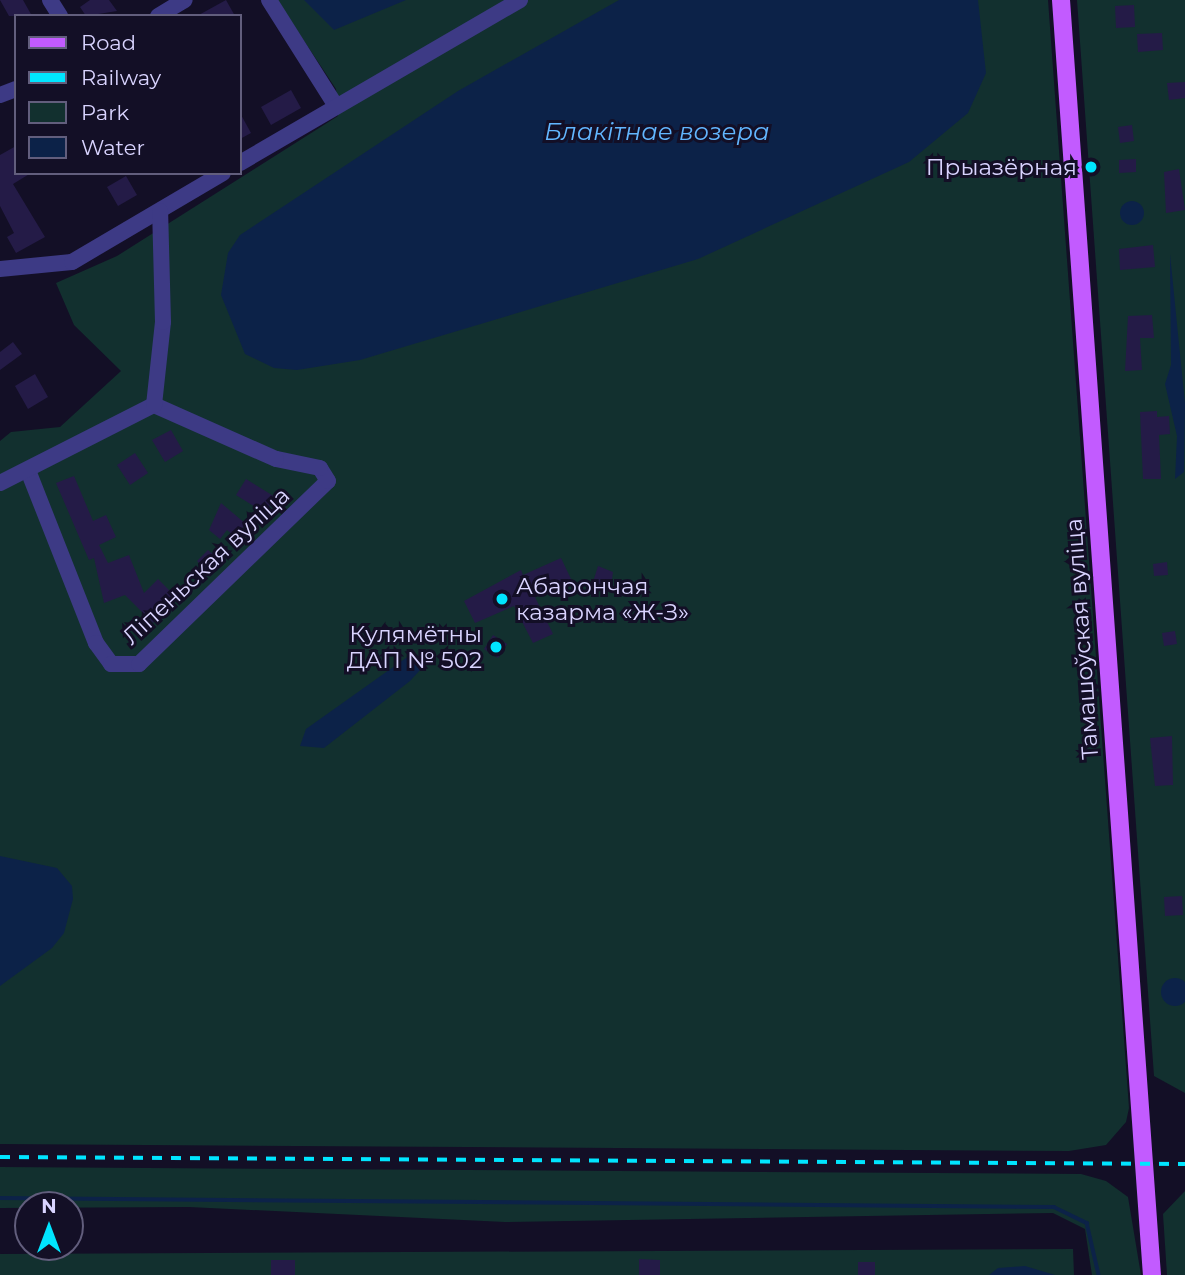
<!DOCTYPE html>
<html>
<head>
<meta charset="utf-8">
<style>
  body { margin:0 }
  #map { position:relative; width:1185px; height:1275px; overflow:hidden; background:#130f26; font-family:Montserrat,sans-serif }
  div>[style] { position:absolute }
  [style*='--x'] { left:calc(var(--x)*1px); top:calc(var(--y)*1px); width:calc(var(--w)*1px); rotate:calc(var(--a)*1deg) }
  .green>* { inset:0; background:#12302f }
  .water>* { inset:0; background:#0c2248 }
  .round { border-radius:50% }
  .stream>* { height:3.5px; margin:-1.75px; padding:0 1.75px; transform-origin:1.75px; border-radius:1.75px; background:#0c2248 }
  .building>* { inset:0; background:#241b47 }
  .minor>* { height:16px; margin:-8px; padding:0 8px; transform-origin:8px; border-radius:8px; background:#3d3a85 }
  .major>* { height:18px; margin:-9px; padding:0 9px; transform-origin:9px; border-radius:9px; background:#c25bff }
  .rail>* { height:3.5px; margin-top:-1.75px; transform-origin:0; background:repeating-linear-gradient(90deg,#00e5ff 0 10px,transparent 0 19px) }
  .dots>* { width:19px; height:19px; translate:-50% -50%; box-sizing:border-box; border:4px solid #130f26; border-radius:50% }
  span { translate:-50% -50%; white-space:nowrap; text-align:center; line-height:1.15; -webkit-text-stroke:6px #130f26; paint-order:stroke }
  .poi-label { font-size:23px; color:#d9d4ff }
  .right { translate:-100% -50%; text-align:right }
  .left { translate:0 -50%; text-align:left }
  .street-label { font-size:23px; color:#d9d4ff }
  .water-label { font-size:24px; color:#62b6ff; font-style:italic }
  .legend { position:absolute; left:14px; top:14px; width:228px; height:161px; box-sizing:border-box; background:#130f26; border:2px solid #625e7d; margin:0; padding:9px 12px; list-style:none; font-size:21px; color:#d9d4ff }
  .legend li { display:flex; align-items:center; gap:14px; height:35px }
  .legend b { width:35px; border:2px solid #625e7d }
  .north { position:absolute; left:14px; top:1191px; width:70px; height:70px; box-sizing:border-box; background:#130f26; border:2px solid #625e7d; border-radius:50%; rotate:0deg; font-size:19px; font-weight:700; line-height:28px; text-align:center; color:#d9d4ff }
  .north::after { content:''; display:block; margin:auto; width:24px; height:32px; background:#00e5ff; clip-path:polygon(50% 0,100% 100%,50% 72%,0 100%) }
</style>
</head>
<body>
<div id="map">
  <div class="green">
    <div style="clip-path:polygon(277px 0,1048px 0,1129px 1108px,1126px 1122px,1106px 1145px,1069px 1151px,0 1144px,0 441px,11px 432px,60px 427px,121px 371px,74px 325px,56px 283px,117px 256px,338px 116px,336px 89px)"></div>
    <div style="clip-path:polygon(1077px 0,1185px 0,1185px 1093px,1154px 1076px)"></div>
    <div style="clip-path:polygon(0 1167px,1081px 1174px,1106px 1181px,1128px 1197px,1141px 1275px,1092px 1275px,1085px 1229px,1053px 1213px,505px 1222px,189px 1207px,0 1208px)"></div>
    <div style="clip-path:polygon(1185px 1191px,1185px 1275px,1167px 1275px,1163px 1214px)"></div>
    <div style="clip-path:polygon(1073px 1249px,1074px 1275px,0 1275px,0 1254px)"></div>
  </div>
  <div class="water">
    <div style="clip-path:polygon(304px 0,406px 0,334px 30px)"></div>
    <div style="clip-path:polygon(619px 0,978px 0,986px 73px,968px 113px,909px 162px,698px 259px,360px 360px,297px 370px,274px 368px,245px 354px,221px 295px,228px 253px,240px 235px,458px 91px)"></div>
    <div class="round" style="left:1120px;top:201px;width:24px;height:24px"></div>
    <div style="clip-path:polygon(1170px 254px,1185px 404px,1184px 472px,1175px 479px,1177px 436px,1165px 384px,1171px 365px)"></div>
    <div style="clip-path:polygon(413px 653px,422px 668px,410px 681px,324px 748px,300px 746px,306px 729px)"></div>
    <div style="clip-path:polygon(0 856px,57px 868px,72px 886px,73px 899px,64px 933px,52px 948px,0 986px)"></div>
    <div class="round" style="left:1161px;top:978px;width:28px;height:28px"></div>
    <div style="clip-path:polygon(1025px 1266px,1055px 1275px,989px 1275px,998px 1268px)"></div>
  </div>
  <div class="stream">
    <div style="--x:0;--y:1198;--w:1054;--a:0.49"></div>
    <div style="--x:1054;--y:1207;--w:37;--a:26"></div>
    <div style="--x:1087;--y:1223;--w:53;--a:77"></div>
  </div>
  <div class="building">
    <div style="clip-path:polygon(0 0,23px 0,32px 16px,9px 16px)"></div>
    <div style="clip-path:polygon(90px 0,109px 0,117px 11px,86px 16px,80px 7px)"></div>
    <div style="clip-path:polygon(226px 0,235px 16px,197px 16px)"></div>
    <div style="clip-path:polygon(1134px 5px,1135px 27px,1116px 28px,1115px 6px)"></div>
    <div style="clip-path:polygon(1162px 33px,1163px 50px,1138px 52px,1137px 34px)"></div>
    <div style="clip-path:polygon(1185px 82px,1185px 98px,1169px 100px,1167px 83px)"></div>
    <div style="clip-path:polygon(291px 90px,301px 108px,271px 125px,261px 107px)"></div>
    <div style="clip-path:polygon(240px 113px,251px 133px,240px 139px)"></div>
    <div style="clip-path:polygon(1132px 125px,1134px 141px,1120px 143px,1118px 127px)"></div>
    <div style="clip-path:polygon(16px 146px,16px 173px,31px 173px,13px 184px,45px 237px,16px 253px,7px 237px,14px 233px,0 206px,0 155px)"></div>
    <div style="clip-path:polygon(1136px 159px,1136px 172px,1119px 173px,1119px 160px)"></div>
    <div style="clip-path:polygon(1179px 169px,1185px 210px,1166px 213px,1164px 172px)"></div>
    <div style="clip-path:polygon(126px 176px,137px 195px,118px 206px,107px 187px)"></div>
    <div style="clip-path:polygon(1153px 245px,1155px 267px,1120px 270px,1119px 249px)"></div>
    <div style="clip-path:polygon(1152px 315px,1154px 338px,1140px 338px,1142px 370px,1125px 371px,1128px 316px)"></div>
    <div style="clip-path:polygon(13px 342px,22px 354px,0 370px,0 352px)"></div>
    <div style="clip-path:polygon(35px 374px,48px 397px,28px 409px,15px 386px)"></div>
    <div style="clip-path:polygon(1157px 411px,1157px 417px,1169px 416px,1170px 434px,1159px 435px,1161px 479px,1143px 479px,1140px 412px)"></div>
    <div style="clip-path:polygon(171px 430px,183px 451px,165px 462px,152px 440px)"></div>
    <div style="clip-path:polygon(135px 453px,148px 473px,130px 485px,117px 465px)"></div>
    <div style="clip-path:polygon(74px 476px,93px 521px,106px 515px,116px 537px,99px 545px,108px 563px,129px 555px,144px 593px,158px 579px,177px 598px,153px 623px,125px 595px,104px 603px,94px 558px,89px 560px,56px 483px)"></div>
    <div style="clip-path:polygon(246px 479px,275px 497px,265px 513px,236px 495px)"></div>
    <div style="clip-path:polygon(221px 503px,246px 524px,235px 537px,227px 530px,220px 539px,209px 530px)"></div>
    <div style="clip-path:polygon(208px 550px,216px 557px,205px 569px,197px 561px)"></div>
    <div style="clip-path:polygon(561px 558px,572px 581px,535px 597px,553px 634px,533px 643px,514px 606px,475px 623px,464px 601px,521px 570px,523px 575px)"></div>
    <div style="clip-path:polygon(1167px 562px,1168px 575px,1154px 576px,1153px 564px)"></div>
    <div style="clip-path:polygon(598px 566px,613px 572px,611px 587px,593px 582px)"></div>
    <div style="clip-path:polygon(1175px 631px,1177px 644px,1164px 646px,1162px 633px)"></div>
    <div style="clip-path:polygon(493px 635px,507px 644px,498px 658px,484px 649px)"></div>
    <div style="clip-path:polygon(1172px 736px,1173px 785px,1155px 786px,1150px 738px)"></div>
    <div style="clip-path:polygon(1182px 896px,1183px 915px,1165px 916px,1164px 897px)"></div>
    <div style="clip-path:polygon(639px 1259px,660px 1260px,660px 1275px,639px 1275px)"></div>
    <div style="clip-path:polygon(271px 1260px,295px 1260px,295px 1275px,271px 1275px)"></div>
    <div style="clip-path:polygon(858px 1262px,875px 1262px,875px 1275px,858px 1275px)"></div>
  </div>
  <div class="minor">
    <div style="--x:50;--y:0;--w:19;--a:58"></div>
    <div style="--x:269;--y:0;--w:125;--a:57.7"></div>
    <div style="--x:158;--y:16;--w:31;--a:-31"></div>
    <div style="--x:0;--y:95;--w:17;--a:-21"></div>
    <div style="--x:240;--y:163;--w:324;--a:-30.2"></div>
    <div style="--x:0;--y:269;--w:72;--a:-5.6"></div>
    <div style="--x:72;--y:262;--w:175;--a:-30.5"></div>
    <div style="--x:29;--y:473;--w:183;--a:68.5"></div>
    <div style="--x:96;--y:643;--w:26;--a:54"></div>
    <div style="--x:111;--y:664;--w:28;--a:0"></div>
    <div style="--x:139;--y:664;--w:263;--a:-44.1"></div>
    <div style="--x:328;--y:481;--w:15;--a:-122"></div>
    <div style="--x:320;--y:468;--w:45;--a:-168.4"></div>
    <div style="--x:276;--y:459;--w:133;--a:-156.1"></div>
    <div style="--x:0;--y:483;--w:173;--a:-26.9"></div>
    <div style="--x:154;--y:405;--w:83;--a:-83.8"></div>
    <div style="--x:163;--y:322;--w:111;--a:-91.5"></div>
  </div>
  <div class="major">
    <div style="--x:1061;--y:0;--w:1278;--a:85.92"></div>
  </div>
  <div class="rail">
    <div style="--x:0;--y:1157;--w:1185;--a:0.34"></div>
  </div>
  <div class="dots">
    <div style="left:1091px;top:167px;background:#00e5ff"></div>
    <div style="left:502px;top:599px;background:#00e5ff"></div>
    <div style="left:496px;top:647px;background:#00e5ff"></div>
  </div>
  <div class="poi-label">
    <span class="right" style="left:1077px;top:167px">Прыазёрная</span>
    <span class="left" style="left:516px;top:599px">Абарончая<br>казарма «Ж-З»</span>
    <span class="right" style="left:482px;top:647px">Кулямётны<br>ДАП № 502</span>
  </div>
  <div class="street-label">
    <span style="left:206px;top:566px;rotate:-43deg">Ліпеньская вуліца</span>
    <span style="left:1082px;top:639px;rotate:-94deg">Тамашоўская вуліца</span>
  </div>
  <div class="water-label">
    <span style="left:657px;top:132px">Блакітнае возера</span>
  </div>
  <ul class="legend">
  <li><b style="height:9px;background:#c25bff"></b>Road</li>
  <li><b style="height:9px;background:#00e5ff"></b>Railway</li>
  <li><b style="height:19px;background:#12302f"></b>Park</li>
  <li><b style="height:19px;background:#0c2248"></b>Water</li>
  </ul>
  <div class="north">N</div>
</div>
</body>
</html>
